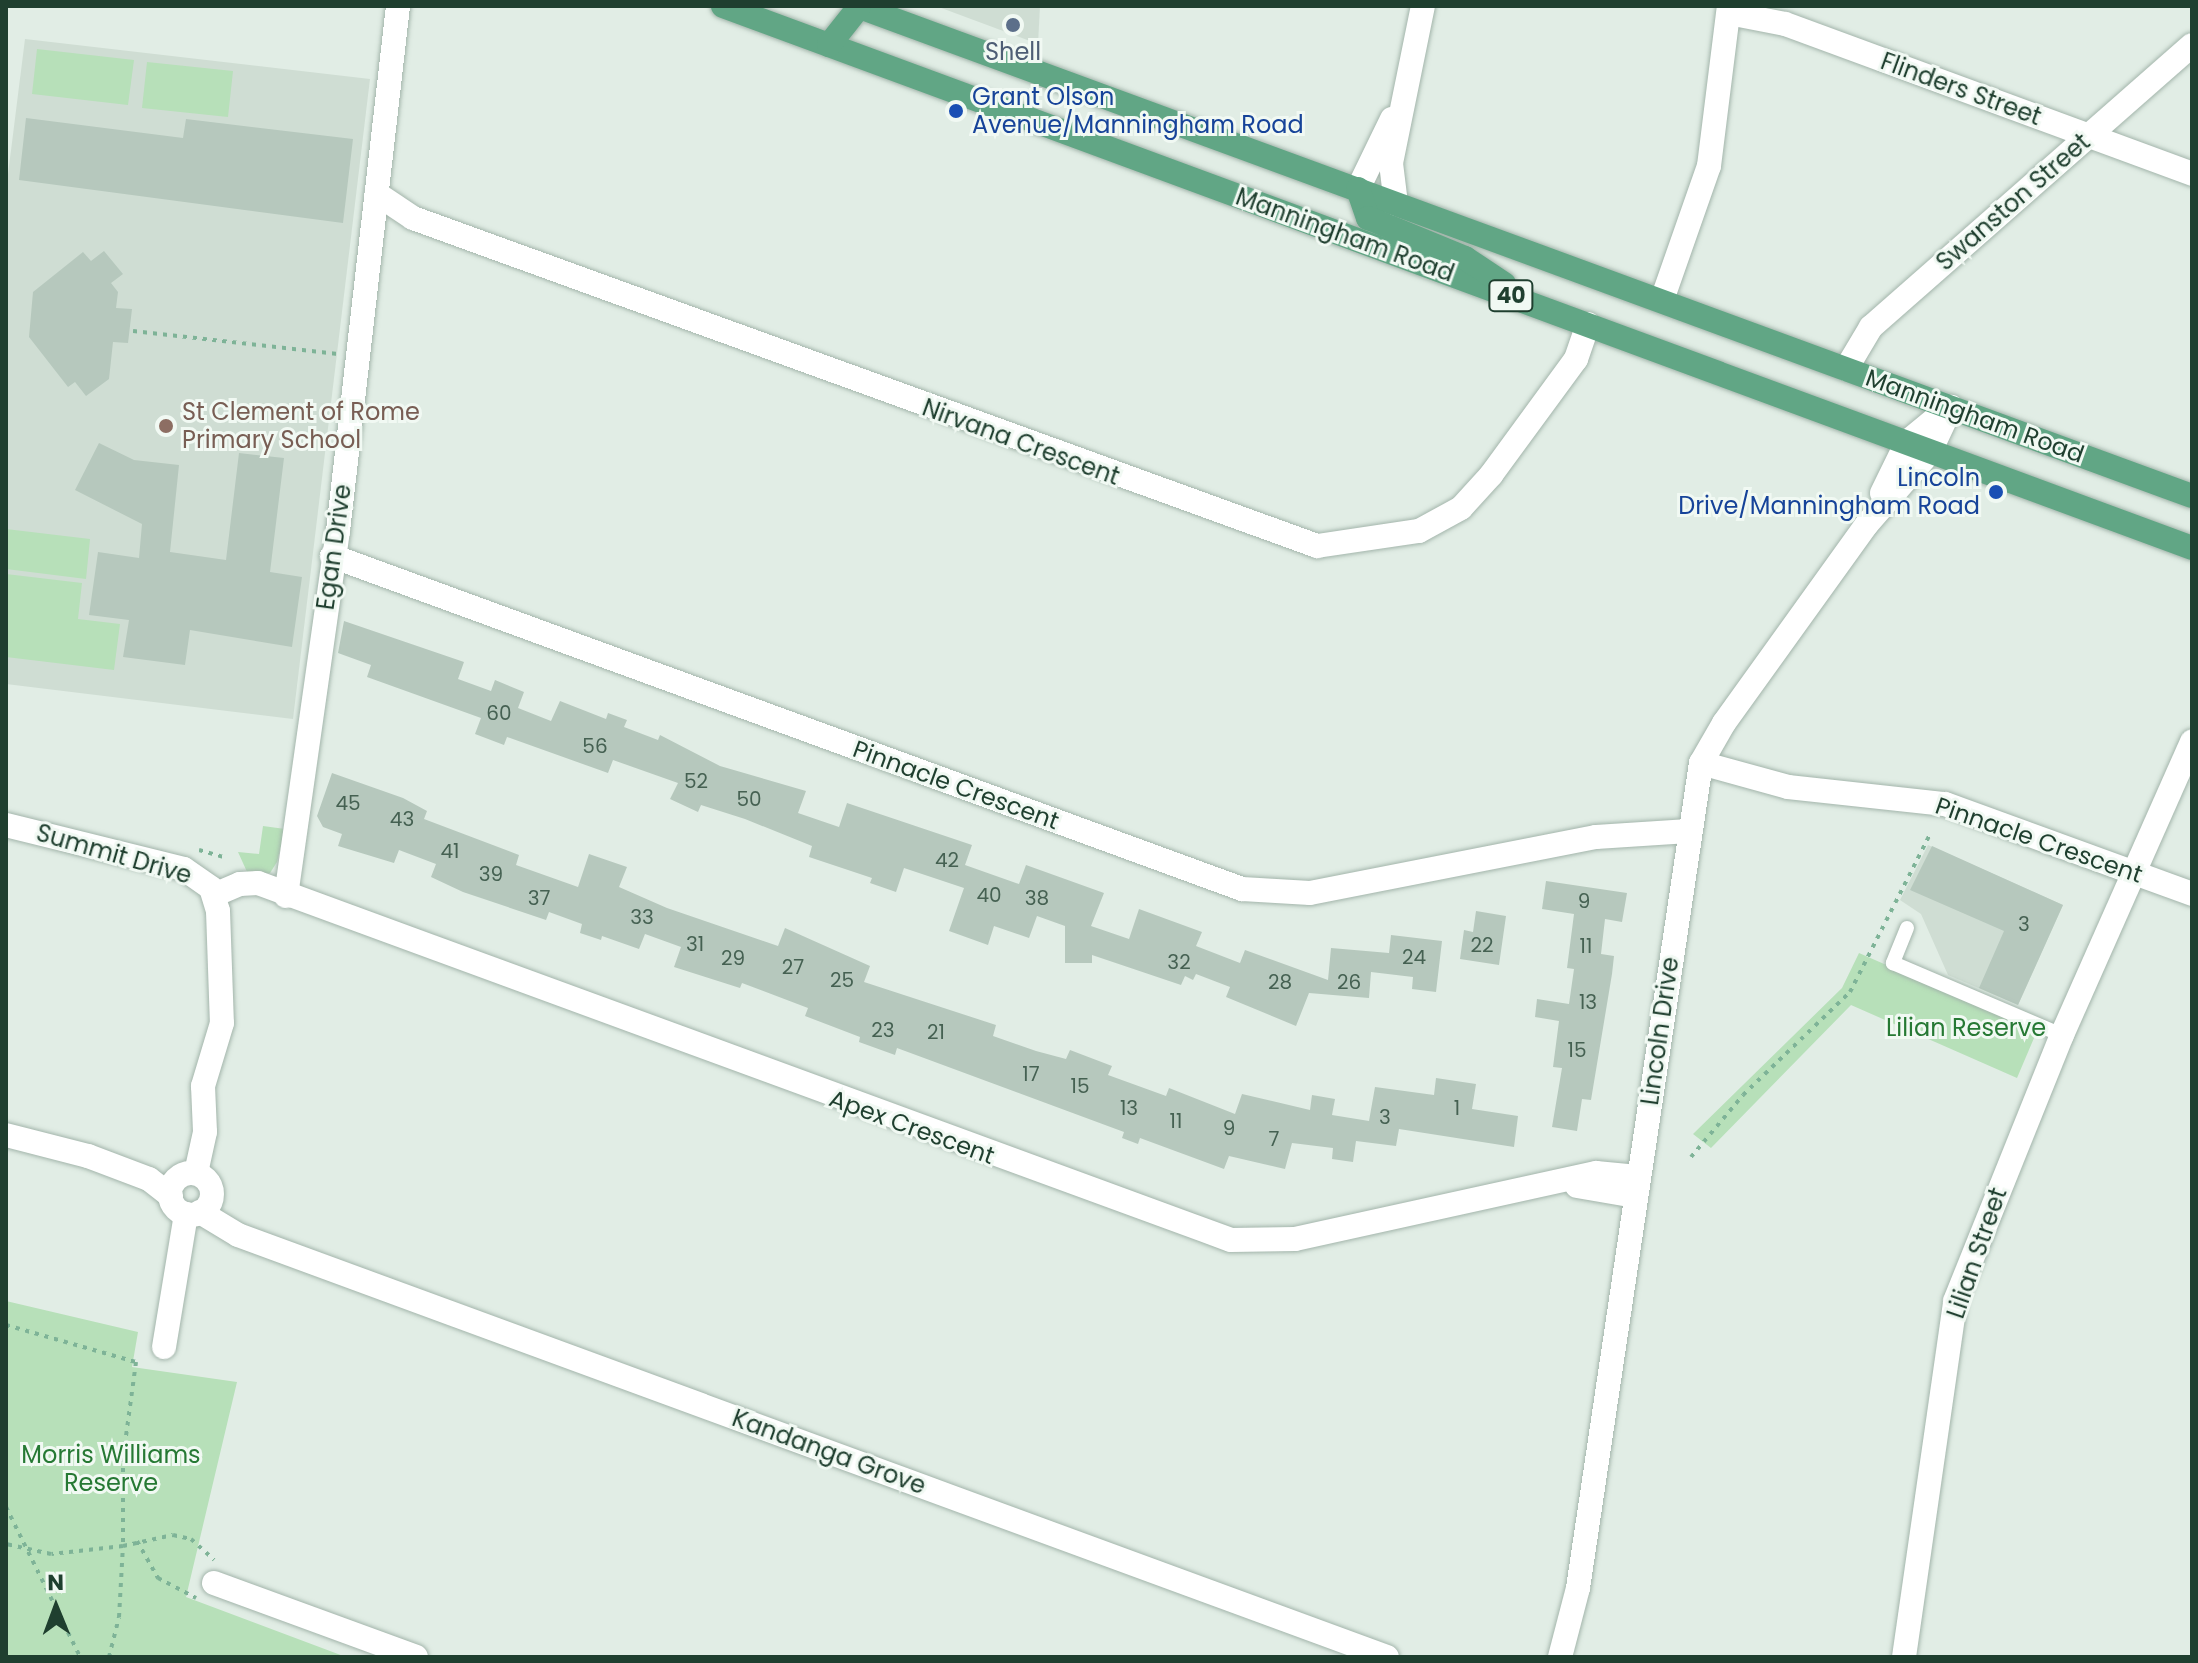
<!DOCTYPE html>
<html>
<head>
<meta charset="utf-8">
<style>
  body { margin:0 }
  #map { position:relative; width:2198px; height:1663px; overflow:hidden; background:#e1ede5; font-family:Poppins,sans-serif }
  div>[style] { position:absolute }
  [style*='--x'] { left:calc(var(--x)*1px); top:calc(var(--y)*1px); width:calc(var(--w)*1px); rotate:calc(var(--a)*1deg) }
  .built>* { inset:0; background:#cfddd3 }
  .green>* { inset:0; background:#b7e0b9 }
  .building>* { inset:0; background:#b6c8bd }
  .path>* { height:4px; margin-top:-2px; transform-origin:0; background:repeating-linear-gradient(90deg,#7eb397 0 4px,transparent 0 10px) }
  .roads { filter:drop-shadow(0 0 2px #a3b5ab) drop-shadow(0 0 2px #a3b5ab) }
  .lane>* { height:14px; margin:-7px; padding:0 7px; transform-origin:7px; border-radius:7px; background:#fff }
  .street>* { height:24px; margin:-12px; padding:0 12px; transform-origin:12px; border-radius:12px; background:#fff }
  .street>.ring { margin:-12px; padding:0; box-sizing:content-box; background:none; border:24px solid #fff; border-radius:50% }
  .primary>* { height:24px; margin:-12px; padding:0 12px; transform-origin:12px; border-radius:12px; background:#61a685 }
  .dots>* { width:22px; height:22px; translate:-50% -50%; box-sizing:border-box; border:4px solid #f1f9f3; border-radius:50% }
  span { translate:-50% -50%; white-space:nowrap; text-align:center; line-height:1.15; -webkit-text-stroke:6px #f1f9f3; paint-order:stroke }
  .number-label { font-size:20px; color:#456152 }
  .number-label span { -webkit-text-stroke-width:0 }
  .shield-label span { padding:2px 6px; background:#f1f9f3; border:2px solid; border-radius:6px; -webkit-text-stroke-width:0 }
  .shield-label { font-size:22px; color:#1f3f2f; font-weight:700 }
  .service-label { font-size:24px; color:#4e5e75 }
  .street-label { font-size:24px; color:#1f3f2f }
  .transit-label { font-size:24px; color:#164399 }
  .left { translate:0 -50%; text-align:left }
  .right { translate:-100% -50%; text-align:right }
  .education-label { font-size:24px; color:#785e54 }
  .park-label { font-size:24px; color:#267934 }
  .frame { position:absolute; inset:0; border:8px solid #1f3f2f; pointer-events:none }
  .north { position:absolute; left:16px; top:1567px; width:80px; height:80px; -webkit-text-stroke:6px #f1f9f3; paint-order:stroke; rotate:359deg; font-size:22px; font-weight:700; line-height:32px; text-align:center; color:#1f3f2f }
  .north::after { content:''; display:block; margin:auto; width:28px; height:36px; background:#1f3f2f; clip-path:polygon(50% 0,100% 100%,50% 72%,0 100%) }
</style>
</head>
<body>
<div id="map">
  <div class="built">
    <div style="clip-path:polygon(936px 6px,1040px 6px,1038px 44px)"></div>
    <div style="clip-path:polygon(25px 39px,370px 79px,293px 719px,6px 684px,6px 190px)"></div>
    <div style="clip-path:polygon(1928px 845px,2063px 905px,2018px 1005px,1948px 975px,1921px 914px,1900px 900px)"></div>
  </div>
  <div class="green">
    <div style="clip-path:polygon(37px 49px,134px 60px,128px 105px,32px 94px)"></div>
    <div style="clip-path:polygon(147px 62px,233px 71px,228px 117px,142px 108px)"></div>
    <div style="clip-path:polygon(6px 529px,90px 539px,86px 579px,6px 569px)"></div>
    <div style="clip-path:polygon(6px 574px,82px 583px,78px 619px,120px 624px,114px 670px,6px 657px)"></div>
    <div style="clip-path:polygon(263px 826px,285px 829px,277px 862px,270px 873px,248px 874px,238px 852px,259px 854px)"></div>
    <div style="clip-path:polygon(1859px 953px,2037px 1031px,2017px 1078px,1851px 1005px,1711px 1148px,1693px 1134px,1842px 988px)"></div>
    <div style="clip-path:polygon(6px 1301px,138px 1332px,132px 1367px,237px 1382px,186px 1597px,346px 1657px,6px 1657px)"></div>
  </div>
  <div class="building">
    <div style="clip-path:polygon(26px 118px,183px 138px,186px 119px,353px 139px,343px 223px,19px 180px)"></div>
    <div style="clip-path:polygon(104px 251px,123px 274px,111px 283px,118px 292px,116px 308px,132px 309px,128px 343px,113px 342px,109px 379px,86px 396px,75px 382px,68px 387px,29px 337px,33px 292px,83px 252px,91px 261px)"></div>
    <div style="clip-path:polygon(99px 443px,134px 460px,179px 465px,170px 552px,226px 560px,239px 453px,284px 458px,270px 572px,302px 577px,292px 647px,190px 630px,185px 665px,123px 657px,129px 620px,89px 615px,98px 552px,139px 558px,142px 524px,75px 490px)"></div>
    <div style="clip-path:polygon(344px 621px,464px 662px,458px 679px,491px 691px,495px 680px,524px 692px,518px 708px,551px 721px,560px 701px,606px 719px,608px 713px,627px 720px,624px 727px,658px 740px,660px 735px,720px 766px,806px 791px,798px 813px,839px 827px,847px 803px,972px 845px,965px 865px,1019px 884px,1026px 865px,1104px 893px,1091px 926px,1129px 939px,1139px 909px,1202px 932px,1196px 946px,1240px 963px,1245px 950px,1328px 980px,1331px 948px,1389px 953px,1391px 935px,1442px 941px,1436px 992px,1412px 989px,1413px 977px,1371px 972px,1369px 998px,1309px 993px,1296px 1026px,1226px 997px,1230px 987px,1196px 974px,1193px 980px,1185px 976px,1181px 985px,1092px 955px,1092px 963px,1065px 963px,1065px 926px,1037px 916px,1029px 938px,994px 926px,988px 945px,949px 931px,964px 888px,904px 868px,896px 892px,870px 883px,872px 878px,809px 857px,812px 846px,745px 819px,701px 805px,698px 812px,670px 799px,678px 783px,613px 760px,608px 773px,507px 737px,504px 745px,475px 734px,481px 718px,367px 677px,371px 665px,338px 653px)"></div>
    <div style="clip-path:polygon(332px 773px,403px 798px,427px 811px,424px 819px,519px 855px,516px 865px,578px 887px,589px 854px,627px 867px,619px 887px,667px 908px,778px 946px,785px 928px,870px 966px,864px 982px,996px 1025px,993px 1036px,1036px 1051px,1066px 1059px,1070px 1050px,1112px 1066px,1108px 1075px,1166px 1096px,1169px 1088px,1235px 1114px,1242px 1094px,1310px 1110px,1312px 1095px,1335px 1099px,1332px 1115px,1369px 1121px,1375px 1087px,1434px 1095px,1436px 1078px,1476px 1084px,1472px 1109px,1518px 1116px,1514px 1147px,1399px 1129px,1396px 1146px,1356px 1141px,1353px 1162px,1332px 1159px,1333px 1148px,1292px 1143px,1285px 1169px,1229px 1156px,1224px 1169px,1140px 1138px,1138px 1144px,1122px 1138px,1124px 1132px,897px 1048px,895px 1055px,859px 1042px,860px 1037px,805px 1016px,808px 1008px,742px 983px,740px 988px,674px 967px,681px 947px,645px 934px,639px 949px,602px 936px,601px 940px,580px 933px,582px 924px,549px 912px,546px 920px,463px 892px,431px 877px,436px 864px,399px 850px,394px 863px,338px 846px,342px 834px,323px 827px,317px 816px)"></div>
    <div style="clip-path:polygon(1932px 846px,2063px 905px,2018px 1005px,1979px 988px,2004px 931px,1910px 890px)"></div>
    <div style="clip-path:polygon(1546px 881px,1627px 893px,1622px 922px,1605px 919px,1601px 954px,1614px 956px,1612px 974px,1591px 1100px,1582px 1099px,1577px 1131px,1552px 1127px,1562px 1068px,1553px 1067px,1559px 1021px,1535px 1017px,1537px 999px,1569px 1004px,1574px 969px,1567px 968px,1574px 914px,1542px 909px)"></div>
    <div style="clip-path:polygon(1476px 911px,1506px 916px,1499px 965px,1460px 959px,1464px 930px,1473px 932px)"></div>
  </div>
  <div class="path">
    <div style="--x:133;--y:331;--w:206;--a:6.4"></div>
    <div style="--x:199;--y:850;--w:25;--a:16"></div>
    <div style="--x:1691;--y:1157;--w:81;--a:-50"></div>
    <div style="--x:1743;--y:1095;--w:149;--a:-43.9"></div>
    <div style="--x:1850;--y:992;--w:177;--a:-63.1"></div>
    <div style="--x:6;--y:1325;--w:135;--a:15.9"></div>
    <div style="--x:136;--y:1362;--w:97;--a:97.7"></div>
    <div style="--x:123;--y:1458;--w:88;--a:90"></div>
    <div style="--x:123;--y:1546;--w:72;--a:173.7"></div>
    <div style="--x:51;--y:1554;--w:46;--a:-167.5"></div>
    <div style="--x:6;--y:1507;--w:167;--a:63.7"></div>
    <div style="--x:137;--y:1541;--w:43;--a:60.4"></div>
    <div style="--x:158;--y:1578;--w:43;--a:27.8"></div>
    <div style="--x:109;--y:1657;--w:41;--a:-76"></div>
    <div style="--x:119;--y:1617;--w:71;--a:-86.8"></div>
    <div style="--x:123;--y:1546;--w:51;--a:-12.4"></div>
    <div style="--x:173;--y:1535;--w:18;--a:13"></div>
    <div style="--x:191;--y:1539;--w:31;--a:42"></div>
  </div>
  <div class="roads">
    <div class="lane">
      <div style="--x:1907;--y:928;--w:38;--a:112"></div>
      <div style="--x:1893;--y:963;--w:184;--a:23.1"></div>
    </div>
    <div class="street">
      <div style="--x:1729;--y:13;--w:57;--a:11.1"></div>
      <div style="--x:1785;--y:24;--w:434;--a:20.2"></div>
      <div style="--x:1358;--y:189;--w:78;--a:-64.1"></div>
      <div style="--x:377;--y:194;--w:43;--a:33.7"></div>
      <div style="--x:413;--y:218;--w:962;--a:19.94"></div>
      <div style="--x:1317;--y:546;--w:103;--a:-8.4"></div>
      <div style="--x:1419;--y:531;--w:48;--a:-28.7"></div>
      <div style="--x:1461;--y:508;--w:45;--a:-47.7"></div>
      <div style="--x:1491;--y:475;--w:144;--a:-53.8"></div>
      <div style="--x:1576;--y:359;--w:37;--a:-71"></div>
      <div style="--x:1396;--y:204;--w:41;--a:-97"></div>
      <div style="--x:1391;--y:163;--w:160;--a:-78.5"></div>
      <div style="--x:1662;--y:300;--w:142;--a:-70.7"></div>
      <div style="--x:1709;--y:166;--w:161;--a:-82.9"></div>
      <div style="--x:1846;--y:369;--w:49;--a:-59.2"></div>
      <div style="--x:1871;--y:327;--w:427;--a:-41.3"></div>
      <div style="--x:1882;--y:493;--w:57;--a:-63.9"></div>
      <div style="--x:1907;--y:442;--w:50;--a:-39.4"></div>
      <div style="--x:332;--y:556;--w:969;--a:20.1"></div>
      <div style="--x:1242;--y:889;--w:68;--a:3.4"></div>
      <div style="--x:1310;--y:893;--w:291;--a:-11.1"></div>
      <div style="--x:1596;--y:837;--w:93;--a:-3.7"></div>
      <div style="--x:1701;--y:763;--w:90;--a:15.4"></div>
      <div style="--x:1788;--y:787;--w:158;--a:6.2"></div>
      <div style="--x:1945;--y:804;--w:263;--a:20"></div>
      <div style="--x:6;--y:825;--w:183;--a:13.9"></div>
      <div style="--x:184;--y:869;--w:33;--a:35"></div>
      <div style="--x:211;--y:888;--w:24;--a:73"></div>
      <div style="--x:218;--y:911;--w:112;--a:88"></div>
      <div style="--x:222;--y:1023;--w:66;--a:106.8"></div>
      <div style="--x:203;--y:1086;--w:46;--a:87.5"></div>
      <div style="--x:205;--y:1132;--w:42;--a:102.4"></div>
      <div style="--x:214;--y:895;--w:28;--a:-23"></div>
      <div style="--x:240;--y:884;--w:18;--a:-3"></div>
      <div style="--x:258;--y:883;--w:1036;--a:20.15"></div>
      <div style="--x:1231;--y:1240;--w:64;--a:-0.9"></div>
      <div style="--x:1295;--y:1239;--w:308;--a:-12.4"></div>
      <div style="--x:1596;--y:1173;--w:42;--a:5.4"></div>
      <div style="--x:286;--y:896;--w:369;--a:-81.9"></div>
      <div style="--x:338;--y:531;--w:528;--a:-83.48"></div>
      <div style="--x:6;--y:1135;--w:85;--a:14.4"></div>
      <div style="--x:88;--y:1156;--w:65;--a:20.7"></div>
      <div style="--x:149;--y:1179;--w:28;--a:38"></div>
      <div class="ring" style="left:170px;top:1173px;width:18px;height:18px"></div>
      <div style="--x:1577;--y:1186;--w:59;--a:9.8"></div>
      <div style="--x:200;--y:1212;--w:44;--a:31.2"></div>
      <div style="--x:238;--y:1235;--w:1224;--a:20.17"></div>
      <div style="--x:164;--y:1347;--w:135;--a:-80.6"></div>
      <div style="--x:214;--y:1583;--w:215;--a:20.1"></div>
      <div style="--x:1560;--y:1657;--w:71;--a:-75.4"></div>
      <div style="--x:1578;--y:1588;--w:834;--a:-81.52"></div>
      <div style="--x:1701;--y:763;--w:46;--a:-60.1"></div>
      <div style="--x:1724;--y:723;--w:245;--a:-54.3"></div>
      <div style="--x:1867;--y:524;--w:96;--a:-48.8"></div>
      <div style="--x:1930;--y:452;--w:50;--a:-65"></div>
      <div style="--x:1904;--y:1657;--w:360;--a:-81.8"></div>
      <div style="--x:1955;--y:1301;--w:287;--a:-68.1"></div>
      <div style="--x:2062;--y:1035;--w:321;--a:-66.1"></div>
    </div>
    <div class="primary">
      <div style="--x:723;--y:6;--w:1566;--a:20.25"></div>
      <div style="--x:857;--y:6;--w:1422;--a:20.16"></div>
      <div style="--x:829;--y:45;--w:48;--a:-51.7"></div>
      <div style="--x:1358;--y:189;--w:31;--a:71"></div>
      <div style="--x:1368;--y:218;--w:105;--a:22.4"></div>
      <div style="--x:1465;--y:258;--w:47;--a:33.7"></div>
    </div>
  </div>
  <div class="dots">
    <div style="left:1013px;top:25px;background:#5c6f8a"></div>
    <div style="left:956px;top:111px;background:#1a4fb4"></div>
    <div style="left:166px;top:426px;background:#8d6e63"></div>
    <div style="left:1996px;top:492px;background:#1a4fb4"></div>
  </div>
  <div class="number-label">
    <span style="left:499px;top:713px">60</span>
    <span style="left:595px;top:746px">56</span>
    <span style="left:696px;top:781px">52</span>
    <span style="left:749px;top:799px">50</span>
    <span style="left:348px;top:803px">45</span>
    <span style="left:402px;top:819px">43</span>
    <span style="left:450px;top:851px">41</span>
    <span style="left:947px;top:860px">42</span>
    <span style="left:491px;top:874px">39</span>
    <span style="left:989px;top:895px">40</span>
    <span style="left:539px;top:898px">37</span>
    <span style="left:1037px;top:898px">38</span>
    <span style="left:1584px;top:901px">9</span>
    <span style="left:642px;top:917px">33</span>
    <span style="left:2024px;top:924px">3</span>
    <span style="left:695px;top:944px">31</span>
    <span style="left:1482px;top:945px">22</span>
    <span style="left:1586px;top:946px">11</span>
    <span style="left:1414px;top:957px">24</span>
    <span style="left:733px;top:958px">29</span>
    <span style="left:1179px;top:962px">32</span>
    <span style="left:793px;top:967px">27</span>
    <span style="left:842px;top:980px">25</span>
    <span style="left:1280px;top:982px">28</span>
    <span style="left:1349px;top:982px">26</span>
    <span style="left:1588px;top:1002px">13</span>
    <span style="left:883px;top:1030px">23</span>
    <span style="left:936px;top:1032px">21</span>
    <span style="left:1577px;top:1050px">15</span>
    <span style="left:1031px;top:1074px">17</span>
    <span style="left:1080px;top:1086px">15</span>
    <span style="left:1129px;top:1108px">13</span>
    <span style="left:1457px;top:1108px">1</span>
    <span style="left:1385px;top:1117px">3</span>
    <span style="left:1176px;top:1121px">11</span>
    <span style="left:1229px;top:1128px">9</span>
    <span style="left:1274px;top:1139px">7</span>
  </div>
  <div class="shield-label">
    <span style="left:1511px;top:296px">40</span>
  </div>
  <div class="service-label">
    <span style="left:1013px;top:52px">Shell</span>
  </div>
  <div class="street-label">
    <span style="left:1961px;top:89px;rotate:20deg">Flinders Street</span>
    <span style="left:2013px;top:202px;rotate:-41deg">Swanston Street</span>
    <span style="left:1345px;top:235px;rotate:20deg">Manningham Road</span>
    <span style="left:1975px;top:416px;rotate:20deg">Manningham Road</span>
    <span style="left:1021px;top:442px;rotate:20deg">Nirvana Crescent</span>
    <span style="left:334px;top:547px;rotate:-82deg">Egan Drive</span>
    <span style="left:956px;top:785px;rotate:20deg">Pinnacle Crescent</span>
    <span style="left:2039px;top:840px;rotate:19deg">Pinnacle Crescent</span>
    <span style="left:114px;top:854px;rotate:16deg">Summit Drive</span>
    <span style="left:1660px;top:1031px;rotate:-82deg">Lincoln Drive</span>
    <span style="left:912px;top:1127px;rotate:20deg">Apex Crescent</span>
    <span style="left:1977px;top:1253px;rotate:-71deg">Lilian Street</span>
    <span style="left:829px;top:1452px;rotate:20deg">Kandanga Grove</span>
  </div>
  <div class="transit-label">
    <span class="left" style="left:972px;top:111px">Grant Olson<br>Avenue/Manningham Road</span>
    <span class="right" style="left:1980px;top:492px">Lincoln<br>Drive/Manningham Road</span>
  </div>
  <div class="education-label">
    <span class="left" style="left:182px;top:426px">St Clement of Rome<br>Primary School</span>
  </div>
  <div class="park-label">
    <span style="left:1966px;top:1028px">Lilian Reserve</span>
    <span style="left:111px;top:1469px">Morris Williams<br>Reserve</span>
  </div>
  <div class="frame"></div>
  <div class="north">N</div>
</div>
</body>
</html>
